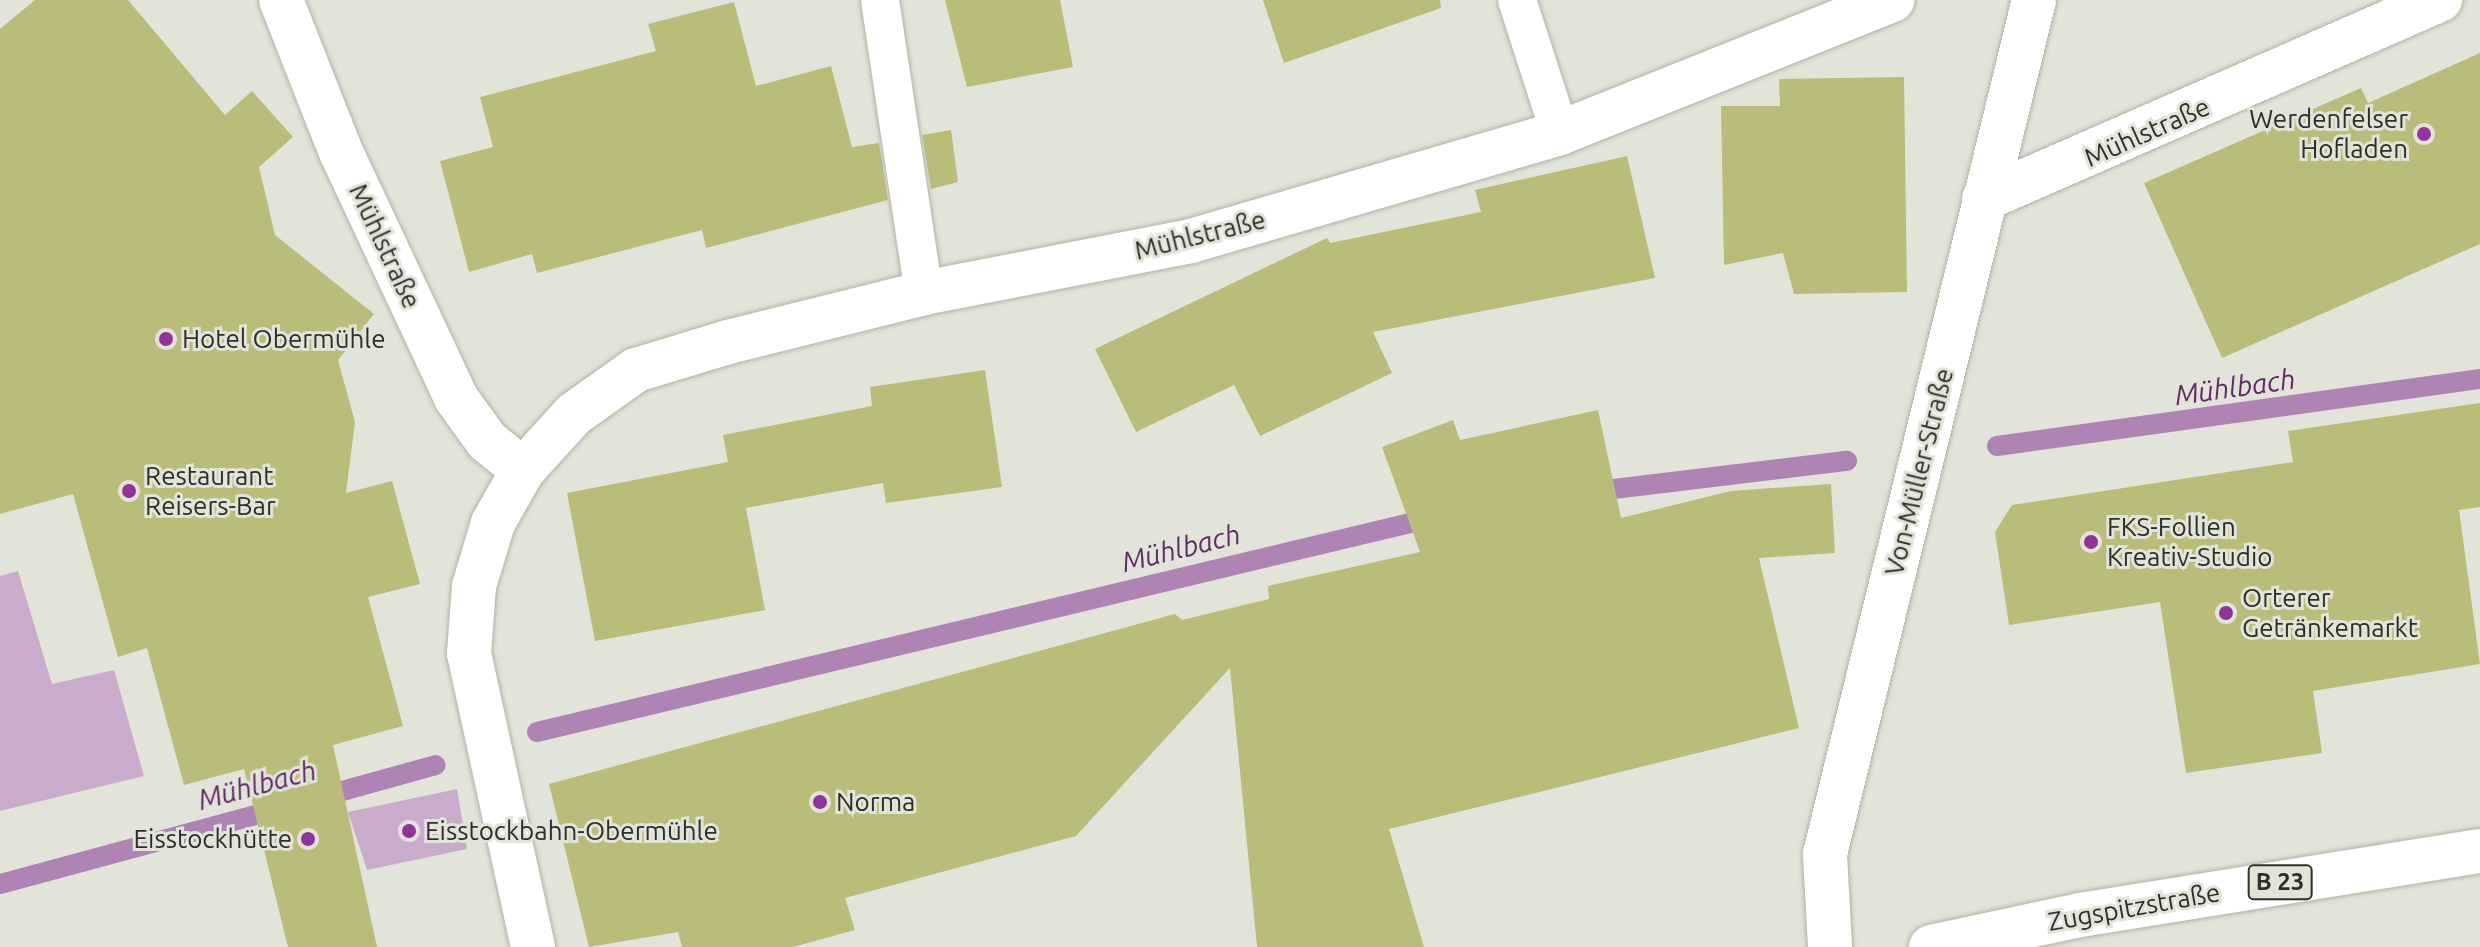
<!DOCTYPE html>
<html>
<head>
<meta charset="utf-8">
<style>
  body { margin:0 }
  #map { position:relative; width:2480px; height:947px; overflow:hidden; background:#e3e4d9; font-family:Ubuntu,sans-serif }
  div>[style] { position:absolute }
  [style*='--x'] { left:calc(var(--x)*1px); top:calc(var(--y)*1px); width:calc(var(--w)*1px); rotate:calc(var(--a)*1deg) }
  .green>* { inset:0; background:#c9accc }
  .stream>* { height:20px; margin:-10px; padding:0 10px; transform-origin:10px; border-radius:10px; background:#b083b5 }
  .building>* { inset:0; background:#babc79 }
  .roads { filter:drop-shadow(0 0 2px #b1b2a7) drop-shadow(0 0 2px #b1b2a7) }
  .lane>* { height:38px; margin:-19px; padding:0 19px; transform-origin:19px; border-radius:19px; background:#fff }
  .street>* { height:44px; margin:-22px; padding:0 22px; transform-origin:22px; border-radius:22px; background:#fff }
  .primary>* { height:44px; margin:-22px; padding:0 22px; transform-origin:22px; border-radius:22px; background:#fff }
  .dots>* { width:22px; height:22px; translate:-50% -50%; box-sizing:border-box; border:4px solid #e3e4d9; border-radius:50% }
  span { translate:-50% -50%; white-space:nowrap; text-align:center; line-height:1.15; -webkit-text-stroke:6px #e3e4d9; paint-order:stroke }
  .shield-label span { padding:2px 6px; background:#e3e4d9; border:2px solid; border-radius:6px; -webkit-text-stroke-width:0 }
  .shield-label { font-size:24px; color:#2e2f2b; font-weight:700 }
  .poi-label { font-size:26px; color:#2e2f2b }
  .right { translate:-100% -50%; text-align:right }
  .left { translate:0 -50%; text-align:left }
  .street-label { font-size:26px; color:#2e2f2b }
  .water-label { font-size:28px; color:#612968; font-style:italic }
</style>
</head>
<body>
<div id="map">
  <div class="green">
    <div style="clip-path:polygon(18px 571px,52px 684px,114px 670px,144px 776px,0 811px,0 576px)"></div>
    <div style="clip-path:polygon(457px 789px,467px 849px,367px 870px,348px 812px)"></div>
  </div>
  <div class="stream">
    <div style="--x:1997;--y:446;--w:488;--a:-7.9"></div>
    <div style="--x:1589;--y:492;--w:260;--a:-6.9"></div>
    <div style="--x:537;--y:732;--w:923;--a:-13.46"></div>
    <div style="--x:317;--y:798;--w:123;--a:-15.5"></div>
    <div style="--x:0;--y:884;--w:292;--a:-15.1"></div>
  </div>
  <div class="building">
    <div style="clip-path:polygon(35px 0,128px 0,225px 115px,252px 91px,293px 137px,259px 167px,275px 235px,374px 314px,338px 360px,355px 422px,346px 493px,392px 481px,420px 584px,368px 597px,403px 726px,333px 745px,377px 947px,288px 947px,244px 769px,184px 785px,147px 648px,118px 657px,73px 494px,0 514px,0 29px)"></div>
    <div style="clip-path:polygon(945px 0,1060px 0,1073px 67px,967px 87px)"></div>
    <div style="clip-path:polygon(1263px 0,1440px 0,1441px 8px,1284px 63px)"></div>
    <div style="clip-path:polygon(734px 2px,756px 86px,831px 66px,852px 147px,879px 143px,888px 200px,706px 248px,702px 230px,537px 273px,532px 254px,469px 272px,440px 161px,493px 147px,480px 97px,656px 51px,648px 24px)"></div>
    <div style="clip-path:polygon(2480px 53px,2480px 244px,2222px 358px,2144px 183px,2361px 88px,2368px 103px)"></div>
    <div style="clip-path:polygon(1904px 77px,1907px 292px,1794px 294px,1783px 253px,1724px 265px,1721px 106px,1780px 106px,1779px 79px)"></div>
    <div style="clip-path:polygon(951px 130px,958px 182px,931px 189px,922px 135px)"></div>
    <div style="clip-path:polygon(1627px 156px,1655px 278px,1373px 332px,1392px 373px,1260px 436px,1234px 385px,1136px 432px,1095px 349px,1327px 238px,1330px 243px,1481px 212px,1475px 190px)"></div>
    <div style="clip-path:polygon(985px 370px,1002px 487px,886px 503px,883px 483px,746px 508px,765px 610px,595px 641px,567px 493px,728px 462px,723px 435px,872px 406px,870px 387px)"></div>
    <div style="clip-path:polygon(2480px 403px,2480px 507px,2459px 510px,2480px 664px,2313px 691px,2322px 753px,2186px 773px,2160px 602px,2009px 625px,1995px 532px,2012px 505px,2293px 462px,2288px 431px)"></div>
    <div style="clip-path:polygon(1598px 410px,1621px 518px,1731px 491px,1831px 484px,1835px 553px,1759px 558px,1799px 728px,1389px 829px,1424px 947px,1257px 947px,1230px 668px,1076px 836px,845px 898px,855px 930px,793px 947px,682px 947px,678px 932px,589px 947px,549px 784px,1175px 614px,1182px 620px,1269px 599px,1268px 586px,1420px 552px,1382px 447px,1453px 420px,1460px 440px)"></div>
  </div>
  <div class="roads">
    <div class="lane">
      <div style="--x:880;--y:0;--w:296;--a:81.5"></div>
      <div style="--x:1517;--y:0;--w:140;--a:72.1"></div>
    </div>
    <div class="street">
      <div style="--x:281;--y:0;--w:163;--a:68.5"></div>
      <div style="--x:341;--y:152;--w:272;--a:64.9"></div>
      <div style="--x:456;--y:398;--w:53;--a:54.2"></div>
      <div style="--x:487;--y:441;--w:46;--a:38.9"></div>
      <div style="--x:1984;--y:199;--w:498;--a:-23.6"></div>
      <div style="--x:533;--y:947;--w:300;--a:-102.3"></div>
      <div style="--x:469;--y:654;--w:68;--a:-85.8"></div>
      <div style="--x:474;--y:586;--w:66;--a:-73.2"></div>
      <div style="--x:493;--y:523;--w:61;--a:-60.5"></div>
      <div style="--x:523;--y:470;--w:76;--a:-47.7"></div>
      <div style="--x:574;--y:414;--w:76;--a:-35.4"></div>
      <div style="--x:636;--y:370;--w:96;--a:-16.9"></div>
      <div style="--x:728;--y:342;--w:202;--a:-14"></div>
      <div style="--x:924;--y:293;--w:272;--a:-11"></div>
      <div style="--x:1191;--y:241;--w:384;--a:-16.3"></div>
      <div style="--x:1560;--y:133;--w:358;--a:-21.8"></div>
      <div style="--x:1830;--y:947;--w:93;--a:-93.1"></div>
      <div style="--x:1825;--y:854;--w:879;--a:-76.25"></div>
    </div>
    <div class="primary">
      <div style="--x:1931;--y:947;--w:152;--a:-12.1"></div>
      <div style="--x:2080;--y:915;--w:405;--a:-9.1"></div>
    </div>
  </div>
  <div class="dots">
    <div style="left:2424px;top:134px;background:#91339c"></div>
    <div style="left:166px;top:339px;background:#91339c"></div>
    <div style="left:129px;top:491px;background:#91339c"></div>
    <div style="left:2091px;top:542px;background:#91339c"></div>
    <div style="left:2226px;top:613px;background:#91339c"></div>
    <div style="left:820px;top:802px;background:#91339c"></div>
    <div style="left:409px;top:831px;background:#91339c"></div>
    <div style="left:308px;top:839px;background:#91339c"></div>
  </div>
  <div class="shield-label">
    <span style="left:2280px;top:882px">B 23</span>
  </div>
  <div class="poi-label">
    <span class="right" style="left:2408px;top:134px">Werdenfelser<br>Hofladen</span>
    <span class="left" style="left:182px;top:339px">Hotel Obermühle</span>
    <span class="left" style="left:145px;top:491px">Restaurant<br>Reisers-Bar</span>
    <span class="left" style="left:2107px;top:542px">FKS-Follien<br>Kreativ-Studio</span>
    <span class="left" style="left:2242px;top:613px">Orterer<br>Getränkemarkt</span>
    <span class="left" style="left:836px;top:802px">Norma</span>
    <span class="left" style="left:425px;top:831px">Eisstockbahn-Obermühle</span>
    <span class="right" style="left:292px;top:839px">Eisstockhütte</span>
  </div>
  <div class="street-label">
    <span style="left:2147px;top:132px;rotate:-24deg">Mühlstraße</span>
    <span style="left:1200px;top:235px;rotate:-14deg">Mühlstraße</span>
    <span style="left:385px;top:246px;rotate:65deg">Mühlstraße</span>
    <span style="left:1919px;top:472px;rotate:-76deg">Von-Müller-Straße</span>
    <span style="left:2134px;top:907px;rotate:-10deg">Zugspitzstraße</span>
  </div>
  <div class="water-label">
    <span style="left:2235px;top:387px;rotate:-8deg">Mühlbach</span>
    <span style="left:1181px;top:548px;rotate:-14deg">Mühlbach</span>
    <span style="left:257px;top:785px;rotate:-15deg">Mühlbach</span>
  </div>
</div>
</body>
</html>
